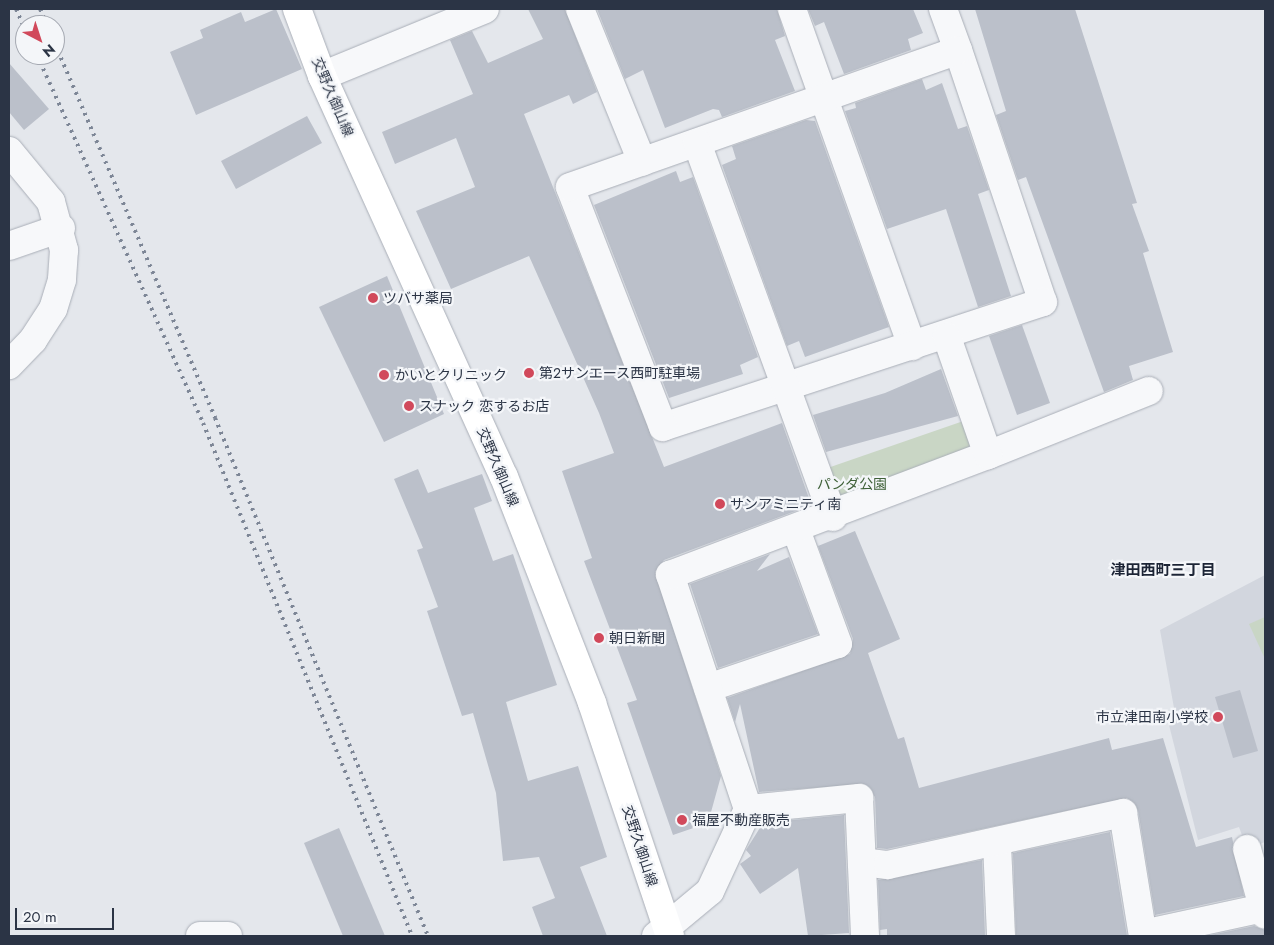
<!DOCTYPE html>
<html>
<head>
<meta charset="utf-8">
<style>
  body { margin:0 }
  #map { position:relative; width:1274px; height:945px; overflow:hidden; background:#e4e7ec; font-family:Jost,"Noto Sans JP",sans-serif }
  div>[style] { position:absolute }
  [style*='--x'] { left:calc(var(--x)*1px); top:calc(var(--y)*1px); width:calc(var(--w)*1px); rotate:calc(var(--a)*1deg) }
  .built>* { inset:0; background:#d2d6de }
  .green>* { inset:0; background:#c9d6c5 }
  .building>* { inset:0; background:#bbc0ca }
  .roads { filter:drop-shadow(0 0 1px #a9aeb7) drop-shadow(0 0 1px #a9aeb7) }
  .minor>* { height:28px; margin:-14px; padding:0 14px; transform-origin:14px; border-radius:14px; background:#f7f8fa }
  .tertiary>* { height:28px; margin:-14px; padding:0 14px; transform-origin:14px; border-radius:14px; background:#f7f8fa }
  .secondary>* { height:28px; margin:-14px; padding:0 14px; transform-origin:14px; border-radius:14px; background:#fff }
  .rail>* { height:4px; margin-top:-2px; transform-origin:0; background:repeating-linear-gradient(90deg,#7d8696 0 2.5px,transparent 0 7.5px) }
  .dots>* { width:14px; height:14px; translate:-50% -50%; box-sizing:border-box; border:2px solid #f4f6f9; border-radius:50% }
  span { translate:-50% -50%; white-space:nowrap; text-align:center; line-height:1.15; -webkit-text-stroke:4.5px #f4f6f9; paint-order:stroke }
  .street-label { font-size:14px; color:#2b3445 }
  .poi-label { font-size:14px; color:#2b3445 }
  .left { translate:0 -50%; text-align:left }
  .right { translate:-100% -50%; text-align:right }
  .park-label { font-size:14px; color:#3f6138 }
  .neighbourhood-label { font-size:15px; color:#1d2536; font-weight:700 }
  .frame { position:absolute; inset:0; border:10px solid #2b3445; pointer-events:none }
  .north { position:absolute; left:15px; top:15px; width:50px; height:50px; box-sizing:border-box; background:#f4f6f9; border:1px solid #a4a8b1; border-radius:50%; rotate:140deg; font-size:14px; font-weight:700; line-height:20px; text-align:center; color:#2b3445 }
  .north::after { content:''; display:block; margin:auto; width:18px; height:22px; background:#d1495b; clip-path:polygon(50% 0,100% 100%,50% 72%,0 100%) }
  .scale { position:absolute; left:15px; top:908px; width:99px; height:22px; box-sizing:border-box; border:2px solid #2b3445; border-top:0; padding-left:6px; font-size:15px; line-height:18px; white-space:nowrap; color:#2b3445; -webkit-text-stroke:4px #f4f6f9; paint-order:stroke }
</style>
</head>
<body>
<div id="map">
  <div class="built">
    <div style="clip-path:polygon(1265px 575px,1265px 842px,1247px 849px,1239px 827px,1198px 840px,1169px 725px,1174px 708px,1160px 630px)"></div>
  </div>
  <div class="green">
    <div style="clip-path:polygon(975px 417px,988px 455px,833px 517px,816px 472px)"></div>
    <div style="clip-path:polygon(1265px 617px,1265px 659px,1249px 624px)"></div>
  </div>
  <div class="building">
    <div style="clip-path:polygon(276px 9px,302px 69px,196px 115px,170px 52px,203px 38px,200px 30px,241px 12px,245px 22px)"></div>
    <div style="clip-path:polygon(528px 9px,565px 9px,597px 92px,573px 104px,569px 95px,524px 114px,664px 467px,782px 423px,810px 501px,806px 507px,664px 560px,655px 572px,721px 776px,708px 823px,673px 835px,627px 703px,637px 700px,584px 561px,592px 558px,562px 471px,614px 453px,599px 413px,529px 256px,451px 289px,416px 211px,475px 187px,456px 138px,395px 164px,382px 132px,473px 94px,450px 40px,472px 31px,488px 63px,543px 39px)"></div>
    <div style="clip-path:polygon(597px 9px,777px 9px,785px 36px,775px 40px,795px 91px,722px 117px,719px 110px,713px 109px,665px 128px,643px 70px,625px 79px)"></div>
    <div style="clip-path:polygon(808px 9px,913px 9px,923px 33px,908px 39px,911px 50px,844px 74px,824px 22px,815px 26px)"></div>
    <div style="clip-path:polygon(975px 9px,1075px 9px,1137px 203px,1132px 204px,1149px 251px,1143px 253px,1173px 352px,1129px 366px,1133px 380px,1104px 392px,1026px 177px,1018px 180px,996px 115px,1006px 111px)"></div>
    <div style="clip-path:polygon(9px 63px,49px 109px,24px 130px,9px 112px)"></div>
    <div style="clip-path:polygon(922px 79px,926px 90px,942px 83px,958px 129px,967px 126px,989px 190px,978px 194px,1011px 296px,978px 307px,946px 209px,887px 229px,845px 111px,856px 108px,855px 103px)"></div>
    <div style="clip-path:polygon(307px 116px,322px 143px,236px 189px,221px 161px)"></div>
    <div style="clip-path:polygon(806px 120px,815px 121px,889px 327px,805px 357px,799px 341px,787px 346px,722px 165px,736px 159px,732px 146px)"></div>
    <div style="clip-path:polygon(676px 171px,680px 182px,693px 177px,758px 357px,740px 365px,743px 374px,669px 398px,594px 205px)"></div>
    <div style="clip-path:polygon(387px 276px,444px 414px,384px 442px,319px 307px)"></div>
    <div style="clip-path:polygon(1022px 325px,1050px 403px,1017px 415px,989px 336px)"></div>
    <div style="clip-path:polygon(941px 369px,958px 416px,826px 452px,813px 415px,885px 393px)"></div>
    <div style="clip-path:polygon(418px 469px,428px 493px,482px 474px,492px 501px,474px 508px,493px 561px,513px 554px,557px 685px,506px 702px,528px 781px,578px 766px,607px 857px,580px 867px,607px 936px,543px 936px,532px 907px,555px 898px,539px 857px,503px 861px,496px 793px,473px 713px,462px 716px,427px 611px,438px 607px,417px 550px,423px 548px,394px 479px)"></div>
    <div style="clip-path:polygon(855px 531px,900px 639px,868px 653px,898px 739px,904px 737px,919px 788px,1109px 738px,1112px 750px,1163px 738px,1196px 847px,1232px 837px,1244px 896px,1155px 915px,1138px 810px,1127px 798px,887px 849px,877px 848px,875px 797px,865px 784px,759px 792px,740px 704px,735px 722px,727px 698px,850px 654px,853px 639px,818px 546px)"></div>
    <div style="clip-path:polygon(770px 554px,757px 571px,789px 557px,818px 634px,718px 668px,690px 584px)"></div>
    <div style="clip-path:polygon(1240px 690px,1258px 751px,1233px 758px,1215px 697px)"></div>
    <div style="clip-path:polygon(844px 815px,849px 933px,808px 936px,798px 868px,760px 894px,740px 864px,751px 856px,746px 850px,763px 823px)"></div>
    <div style="clip-path:polygon(339px 828px,385px 936px,343px 936px,304px 843px)"></div>
    <div style="clip-path:polygon(1110px 832px,1127px 936px,1016px 936px,1013px 853px)"></div>
    <div style="clip-path:polygon(982px 860px,985px 936px,887px 936px,887px 929px,880px 930px,878px 880px)"></div>
    <div style="clip-path:polygon(1254px 926px,1265px 930px,1265px 936px,1206px 936px)"></div>
  </div>
  <div class="roads">
    <div class="minor">
      <div style="--x:580;--y:9;--w:165;--a:67.9"></div>
      <div style="--x:792;--y:9;--w:358;--a:70.4"></div>
      <div style="--x:943;--y:9;--w:44;--a:69.9"></div>
      <div style="--x:958;--y:50;--w:266;--a:71.4"></div>
      <div style="--x:1043;--y:302;--w:400;--a:161.8"></div>
      <div style="--x:663;--y:427;--w:257;--a:-111.2"></div>
      <div style="--x:570;--y:187;--w:411;--a:-19.4"></div>
      <div style="--x:322;--y:76;--w:176;--a:-22.3"></div>
      <div style="--x:697;--y:143;--w:398;--a:70"></div>
      <div style="--x:9;--y:246;--w:55;--a:-19.1"></div>
      <div style="--x:988;--y:455;--w:173;--a:-21.7"></div>
      <div style="--x:708;--y:688;--w:137;--a:-18.7"></div>
      <div style="--x:838;--y:644;--w:121;--a:-110.2"></div>
      <div style="--x:748;--y:809;--w:112;--a:-5.7"></div>
      <div style="--x:859;--y:798;--w:138;--a:87.5"></div>
      <div style="--x:997;--y:844;--w:92;--a:87.5"></div>
      <div style="--x:1247;--y:849;--w:68;--a:74.7"></div>
      <div style="--x:862;--y:862;--w:26;--a:7"></div>
      <div style="--x:888;--y:865;--w:241;--a:-12.5"></div>
      <div style="--x:1123;--y:813;--w:125;--a:80.8"></div>
      <div style="--x:1143;--y:934;--w:123;--a:-12.2"></div>
      <div style="--x:200;--y:936;--w:28;--a:0"></div>
      <div style="--x:656;--y:936;--w:70;--a:-39.8"></div>
      <div style="--x:710;--y:891;--w:90;--a:-65.1"></div>
      <div style="--x:748;--y:809;--w:247;--a:-108.4"></div>
      <div style="--x:670;--y:575;--w:340;--a:-20.7"></div>
      <div style="--x:988;--y:455;--w:125;--a:-109.2"></div>
    </div>
    <div class="tertiary">
      <div style="--x:9;--y:151;--w:66;--a:50.5"></div>
      <div style="--x:51;--y:202;--w:50;--a:74.8"></div>
      <div style="--x:64;--y:250;--w:30;--a:94"></div>
      <div style="--x:62;--y:280;--w:30;--a:107"></div>
      <div style="--x:53;--y:309;--w:37;--a:123"></div>
      <div style="--x:33;--y:340;--w:35;--a:134"></div>
    </div>
    <div class="secondary">
      <div style="--x:297;--y:9;--w:72;--a:69.5"></div>
      <div style="--x:322;--y:76;--w:440;--a:65.6"></div>
      <div style="--x:504;--y:477;--w:243;--a:68.7"></div>
      <div style="--x:592;--y:703;--w:246;--a:71.5"></div>
    </div>
  </div>
  <div class="rail">
    <div style="--x:16;--y:9;--w:22;--a:66"></div>
    <div style="--x:40;--y:9;--w:17;--a:66"></div>
    <div style="--x:55;--y:44;--w:407;--a:66.8"></div>
    <div style="--x:215;--y:418;--w:560;--a:67.65"></div>
    <div style="--x:37;--y:55;--w:404;--a:65.7"></div>
    <div style="--x:203;--y:423;--w:554;--a:67.83"></div>
  </div>
  <div class="dots">
    <div style="left:373px;top:298px;background:#d1495b"></div>
    <div style="left:529px;top:373px;background:#d1495b"></div>
    <div style="left:384px;top:375px;background:#d1495b"></div>
    <div style="left:409px;top:406px;background:#d1495b"></div>
    <div style="left:720px;top:504px;background:#d1495b"></div>
    <div style="left:599px;top:638px;background:#d1495b"></div>
    <div style="left:1218px;top:717px;background:#d1495b"></div>
    <div style="left:682px;top:820px;background:#d1495b"></div>
  </div>
  <div class="street-label">
    <span style="left:333px;top:97px;rotate:67deg">交野久御山線</span>
    <span style="left:498px;top:467px;rotate:67deg">交野久御山線</span>
    <span style="left:640px;top:846px;rotate:72deg">交野久御山線</span>
  </div>
  <div class="poi-label">
    <span class="left" style="left:383px;top:298px">ツバサ薬局</span>
    <span class="left" style="left:539px;top:373px">第2サンエース西町駐車場</span>
    <span class="left" style="left:395px;top:375px">かいとクリニック</span>
    <span class="left" style="left:419px;top:406px">スナック 恋するお店</span>
    <span class="left" style="left:730px;top:504px">サンアミニティ南</span>
    <span class="left" style="left:609px;top:638px">朝日新聞</span>
    <span class="right" style="left:1208px;top:717px">市立津田南小学校</span>
    <span class="left" style="left:692px;top:820px">福屋不動産販売</span>
  </div>
  <div class="park-label">
    <span style="left:852px;top:484px">パンダ公園</span>
  </div>
  <div class="neighbourhood-label">
    <span style="left:1163px;top:571px">津田西町三丁目</span>
  </div>
  <div class="frame"></div>
  <div class="north">N</div>
  <div class="scale">20 m</div>
</div>
</body>
</html>
